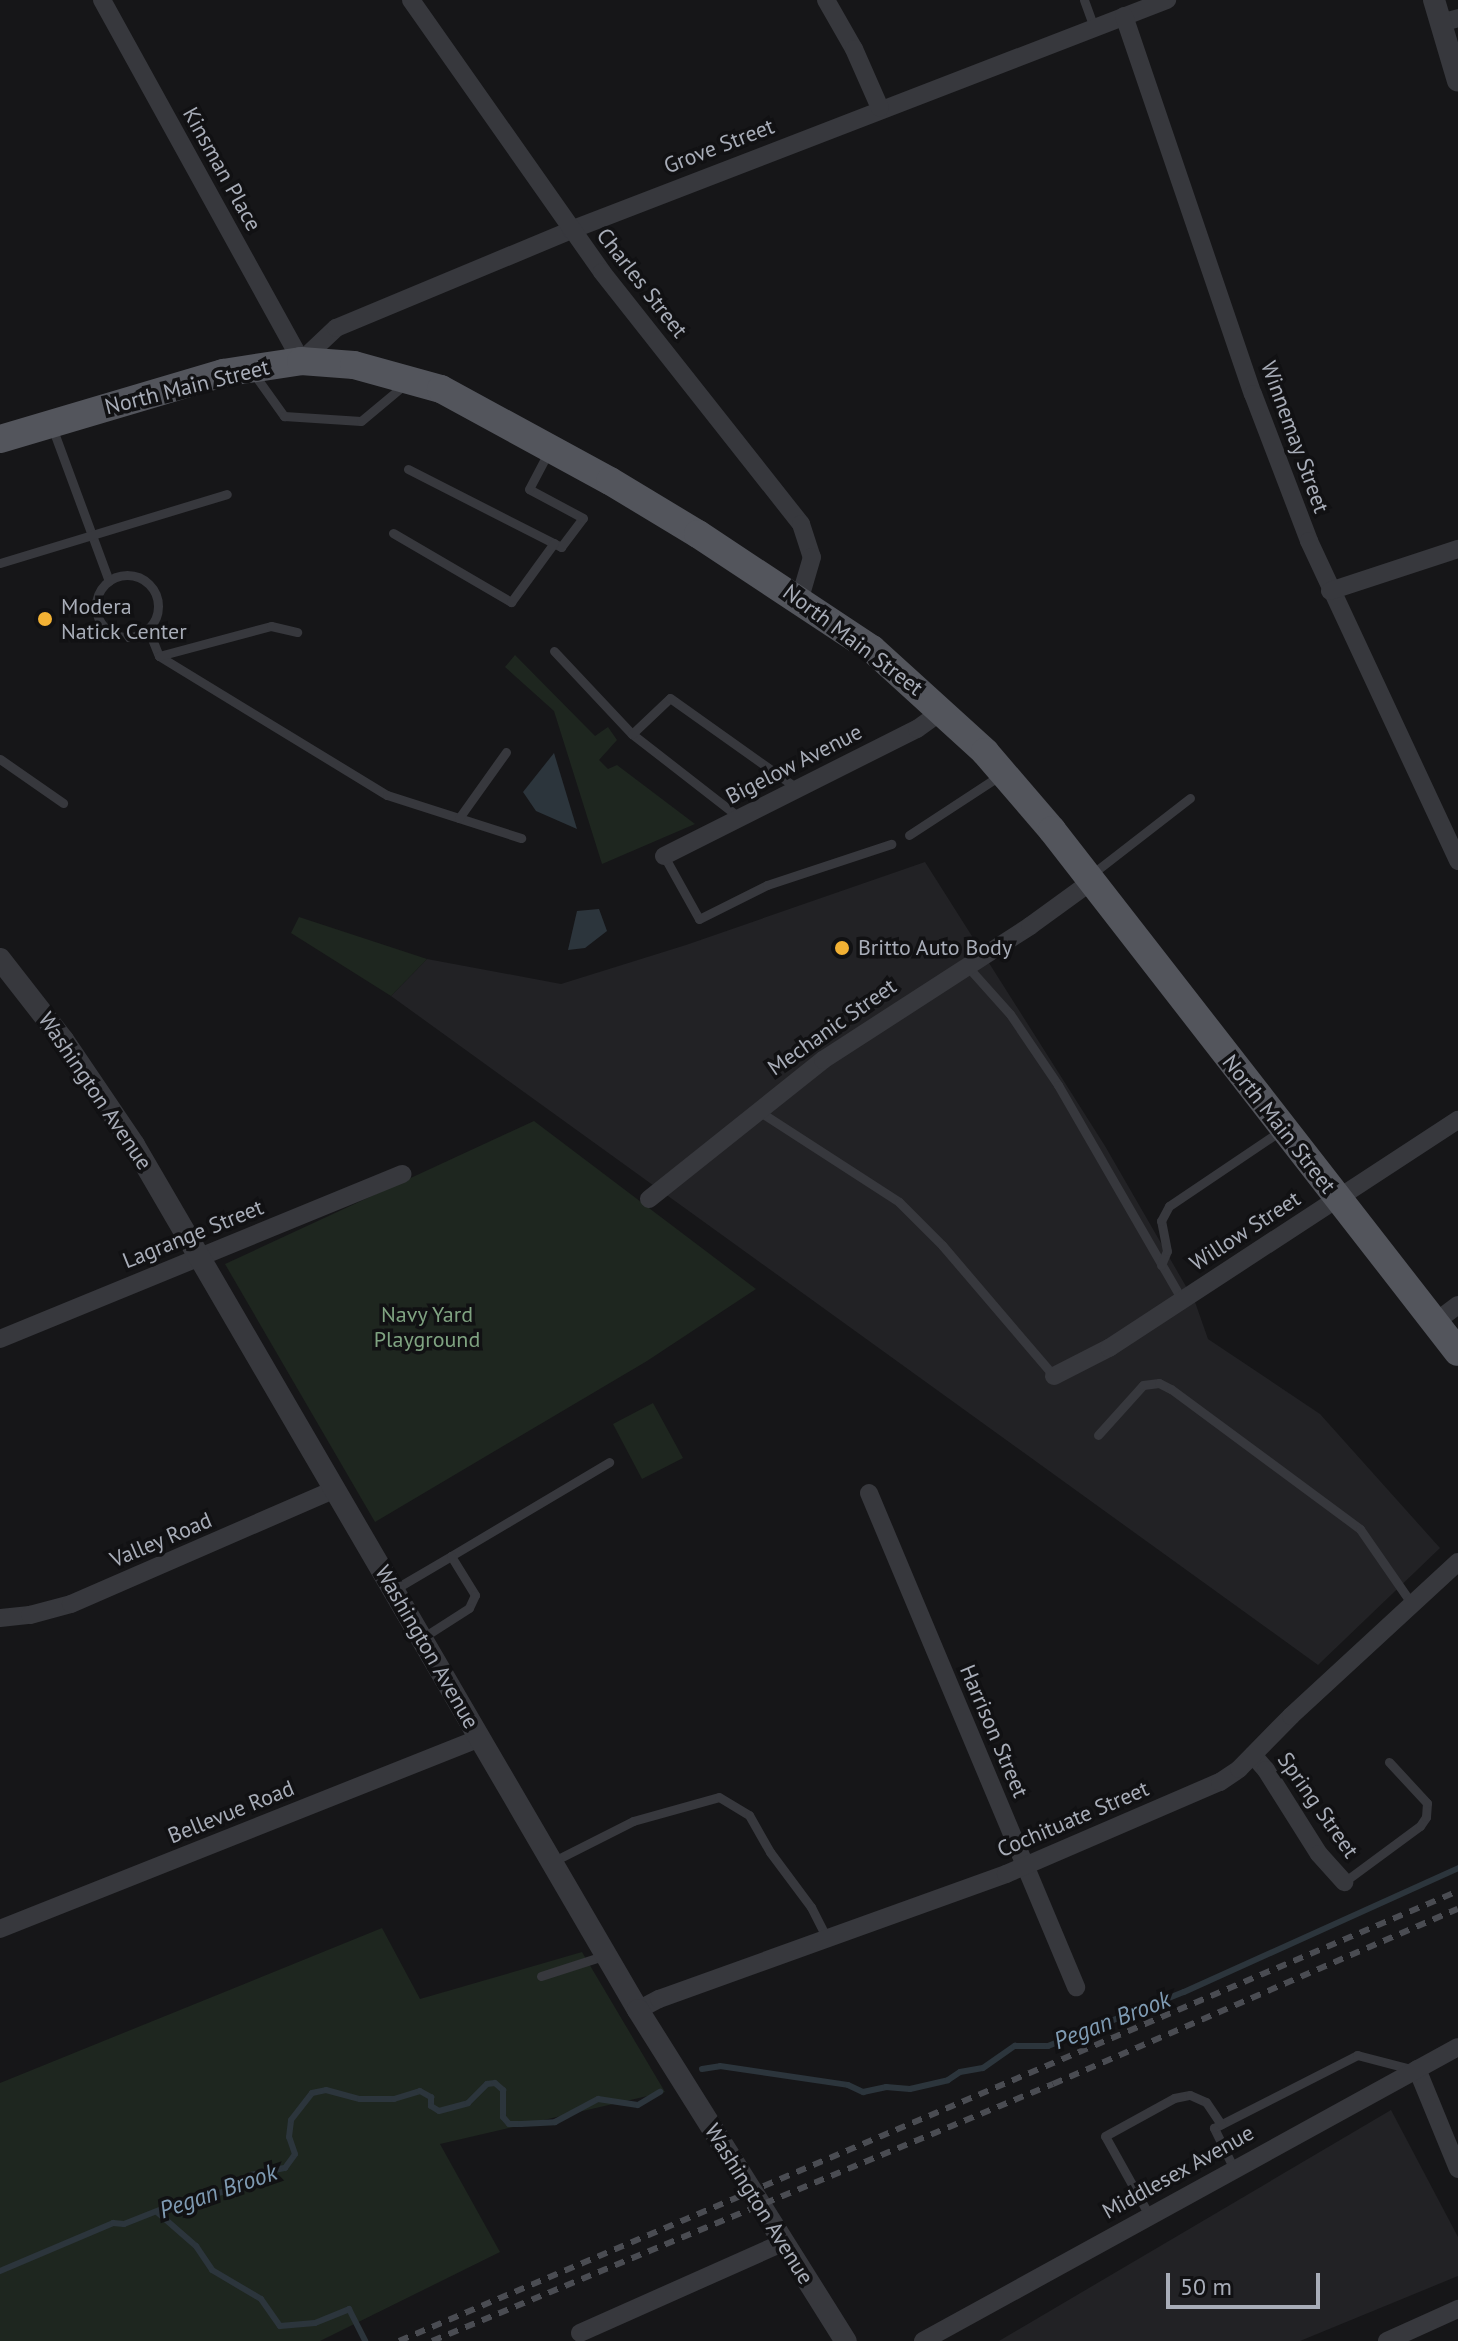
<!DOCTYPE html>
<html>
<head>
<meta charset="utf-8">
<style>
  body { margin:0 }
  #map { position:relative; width:1458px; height:2341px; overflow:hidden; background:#161618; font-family:"PT Sans",sans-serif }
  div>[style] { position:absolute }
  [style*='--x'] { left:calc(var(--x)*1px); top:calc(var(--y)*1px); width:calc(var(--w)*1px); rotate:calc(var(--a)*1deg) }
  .built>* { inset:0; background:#222225 }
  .green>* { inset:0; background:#1e261f }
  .water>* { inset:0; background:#2c353c }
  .stream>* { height:6px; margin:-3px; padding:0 3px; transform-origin:3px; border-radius:3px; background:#2c353c }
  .service>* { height:9px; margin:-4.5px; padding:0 4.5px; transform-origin:4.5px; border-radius:4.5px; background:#37383d }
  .service>.ring { margin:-4.5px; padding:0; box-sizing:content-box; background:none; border:9px solid #37383d; border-radius:50% }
  .minor>* { height:18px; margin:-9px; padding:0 9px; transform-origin:9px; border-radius:9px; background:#37383d }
  .tertiary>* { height:22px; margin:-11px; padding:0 11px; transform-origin:11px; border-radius:11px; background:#37383d }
  .primary>* { height:28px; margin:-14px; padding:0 14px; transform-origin:14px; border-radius:14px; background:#53555c }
  .rail>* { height:6px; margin-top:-3px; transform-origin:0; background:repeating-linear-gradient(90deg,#4a4c52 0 10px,transparent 0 18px) }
  .dots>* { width:22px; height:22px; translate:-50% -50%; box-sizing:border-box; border:4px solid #111113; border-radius:50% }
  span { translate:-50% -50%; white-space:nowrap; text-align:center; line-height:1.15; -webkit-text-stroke:7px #111113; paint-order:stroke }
  .street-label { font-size:22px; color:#a8adb8 }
  .poi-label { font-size:22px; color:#a8adb8 }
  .left { translate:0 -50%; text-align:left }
  .park-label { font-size:22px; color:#7fa381 }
  .water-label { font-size:24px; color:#7f9bb3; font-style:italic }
  .scale { position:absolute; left:1166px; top:2273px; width:154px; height:36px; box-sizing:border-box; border:4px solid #a8adb8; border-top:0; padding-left:10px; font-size:24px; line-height:28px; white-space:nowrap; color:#a8adb8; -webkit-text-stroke:6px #111113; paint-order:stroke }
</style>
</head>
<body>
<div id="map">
  <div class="built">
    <div style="clip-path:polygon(925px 862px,1105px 1146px,1195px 1302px,1208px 1339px,1320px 1414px,1440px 1548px,1318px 1665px,391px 996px,427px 959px,561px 984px,686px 945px)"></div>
    <div style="clip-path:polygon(1391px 2110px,1458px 2237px,1458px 2276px,1300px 2341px,999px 2341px)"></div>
  </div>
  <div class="green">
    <div style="clip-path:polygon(515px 655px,595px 736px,608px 727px,617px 740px,599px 760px,608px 769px,617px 765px,695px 824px,602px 864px,554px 711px,505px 667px)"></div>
    <div style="clip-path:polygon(299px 917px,427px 959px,391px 996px,291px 933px)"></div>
    <div style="clip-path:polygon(534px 1121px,756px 1289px,647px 1361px,375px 1522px,225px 1264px)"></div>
    <div style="clip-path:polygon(653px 1403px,683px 1458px,642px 1479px,613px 1424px)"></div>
    <div style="clip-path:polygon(382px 1928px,420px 1999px,582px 1952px,665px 2092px,440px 2144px,500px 2252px,320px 2341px,0 2341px,0 2083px)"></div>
  </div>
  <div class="water">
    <div style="clip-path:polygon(554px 753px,577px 829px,536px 811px,523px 792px)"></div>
    <div style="clip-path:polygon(599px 909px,607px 931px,585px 948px,568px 950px,577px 911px)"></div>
  </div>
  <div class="stream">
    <div style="--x:702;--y:2069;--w:18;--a:-9"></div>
    <div style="--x:720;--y:2066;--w:129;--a:8.4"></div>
    <div style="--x:848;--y:2085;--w:17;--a:25"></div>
    <div style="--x:863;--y:2092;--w:24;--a:-12"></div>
    <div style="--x:886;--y:2087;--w:24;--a:5"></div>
    <div style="--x:910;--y:2089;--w:39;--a:-13"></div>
    <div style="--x:948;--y:2080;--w:14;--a:-34"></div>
    <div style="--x:960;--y:2072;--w:23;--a:-10"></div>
    <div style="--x:983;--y:2068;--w:39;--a:-35"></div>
    <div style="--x:1015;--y:2046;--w:33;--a:0"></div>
    <div style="--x:1048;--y:2046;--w:146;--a:-21.7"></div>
    <div style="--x:1184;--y:1992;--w:301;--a:-24.3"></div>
    <div style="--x:157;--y:2212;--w:52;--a:41.1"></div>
    <div style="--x:196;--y:2246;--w:29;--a:56"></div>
    <div style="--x:212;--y:2270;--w:57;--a:30.6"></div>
    <div style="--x:261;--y:2299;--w:33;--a:55"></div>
    <div style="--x:280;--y:2326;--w:35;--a:-5"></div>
    <div style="--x:315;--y:2323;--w:37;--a:-22"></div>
    <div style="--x:349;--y:2309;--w:36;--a:63"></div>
    <div style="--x:0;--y:2271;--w:123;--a:-23"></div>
    <div style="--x:113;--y:2223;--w:11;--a:5"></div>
    <div style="--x:124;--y:2224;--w:57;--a:-21.6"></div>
    <div style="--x:177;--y:2203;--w:56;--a:-13.5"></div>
    <div style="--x:231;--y:2190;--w:25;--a:-37"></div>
    <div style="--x:251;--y:2175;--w:35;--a:-12"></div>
    <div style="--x:285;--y:2168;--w:17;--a:-54"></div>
    <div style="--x:295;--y:2154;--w:18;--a:-109"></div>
    <div style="--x:289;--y:2137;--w:17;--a:-83"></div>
    <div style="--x:291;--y:2120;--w:34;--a:-52"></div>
    <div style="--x:312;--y:2093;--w:14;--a:-12"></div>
    <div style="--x:326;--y:2090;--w:35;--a:15"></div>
    <div style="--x:360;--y:2099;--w:34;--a:0"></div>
    <div style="--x:394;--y:2099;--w:27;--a:-17"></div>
    <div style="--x:420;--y:2091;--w:13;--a:29"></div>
    <div style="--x:431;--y:2097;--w:9;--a:90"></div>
    <div style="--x:431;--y:2106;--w:9;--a:32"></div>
    <div style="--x:439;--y:2111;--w:30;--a:-15"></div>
    <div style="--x:468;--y:2103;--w:27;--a:-45"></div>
    <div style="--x:487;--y:2084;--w:8;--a:-7"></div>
    <div style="--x:495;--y:2083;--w:11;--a:41"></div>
    <div style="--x:503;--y:2090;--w:27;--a:90"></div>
    <div style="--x:503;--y:2117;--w:9;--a:49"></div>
    <div style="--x:509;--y:2124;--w:12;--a:0"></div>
    <div style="--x:521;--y:2124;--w:34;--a:-3"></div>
    <div style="--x:555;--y:2122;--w:49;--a:-28.1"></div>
    <div style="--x:598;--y:2099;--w:40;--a:8.5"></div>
    <div style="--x:638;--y:2105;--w:26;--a:-31"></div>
  </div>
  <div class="service">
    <div style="--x:1084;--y:0;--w:29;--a:70"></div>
    <div style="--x:254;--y:374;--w:52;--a:54.5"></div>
    <div style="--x:284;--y:416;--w:77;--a:3.7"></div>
    <div style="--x:361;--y:421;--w:56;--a:-39.9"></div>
    <div style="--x:52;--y:427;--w:164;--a:69.7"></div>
    <div style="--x:408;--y:469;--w:172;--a:27"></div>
    <div style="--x:561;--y:547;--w:36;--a:-53"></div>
    <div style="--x:583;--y:518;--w:61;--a:-151.8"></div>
    <div style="--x:529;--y:489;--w:43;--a:-62.2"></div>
    <div style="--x:393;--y:533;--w:137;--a:30.3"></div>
    <div style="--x:511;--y:602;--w:73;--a:-53.9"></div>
    <div style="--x:0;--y:563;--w:237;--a:-16.9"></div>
    <div class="ring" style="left:96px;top:575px;width:53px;height:53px"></div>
    <div style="--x:148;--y:629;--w:29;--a:68"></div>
    <div style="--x:159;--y:656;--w:267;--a:31.4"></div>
    <div style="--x:387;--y:795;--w:141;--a:17.8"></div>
    <div style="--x:554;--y:651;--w:114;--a:46.8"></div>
    <div style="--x:159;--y:656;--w:116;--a:-15"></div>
    <div style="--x:271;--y:626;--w:27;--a:13"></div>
    <div style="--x:0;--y:759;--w:77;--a:34.9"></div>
    <div style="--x:459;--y:818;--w:81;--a:-54.5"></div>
    <div style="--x:740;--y:818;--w:137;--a:-142.1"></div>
    <div style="--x:632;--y:734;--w:52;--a:-43.5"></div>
    <div style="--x:670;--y:698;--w:157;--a:35.4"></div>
    <div style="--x:909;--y:835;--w:108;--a:-33.2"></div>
    <div style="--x:664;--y:856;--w:72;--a:60.9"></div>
    <div style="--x:699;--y:919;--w:76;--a:-26.6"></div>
    <div style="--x:767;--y:885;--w:131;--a:-18.3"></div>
    <div style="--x:1092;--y:874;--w:124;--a:-37.8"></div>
    <div style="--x:967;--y:966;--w:64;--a:48.1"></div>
    <div style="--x:1010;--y:1014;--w:86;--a:55.9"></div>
    <div style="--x:1058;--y:1085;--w:248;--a:60"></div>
    <div style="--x:757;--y:1110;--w:169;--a:32.9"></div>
    <div style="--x:899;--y:1202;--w:61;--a:45"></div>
    <div style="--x:942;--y:1245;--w:172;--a:49.5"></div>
    <div style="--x:1161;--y:1265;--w:15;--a:-67"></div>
    <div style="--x:1167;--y:1251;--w:31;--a:-101"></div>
    <div style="--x:1161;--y:1221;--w:17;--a:-62"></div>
    <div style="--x:1169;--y:1206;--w:134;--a:-34"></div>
    <div style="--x:1098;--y:1435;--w:67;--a:-48"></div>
    <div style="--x:1143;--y:1385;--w:16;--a:-7"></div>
    <div style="--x:1159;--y:1383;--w:13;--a:27"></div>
    <div style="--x:1171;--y:1389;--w:235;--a:36.5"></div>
    <div style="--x:1360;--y:1529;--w:91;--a:55.3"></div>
    <div style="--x:451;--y:1556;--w:184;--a:-30.7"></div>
    <div style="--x:395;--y:1589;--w:65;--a:-30.5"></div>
    <div style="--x:451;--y:1556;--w:46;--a:58.4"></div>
    <div style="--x:475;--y:1595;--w:14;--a:115"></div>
    <div style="--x:469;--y:1608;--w:56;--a:147.4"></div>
    <div style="--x:552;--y:1862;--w:91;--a:-26.8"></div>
    <div style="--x:633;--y:1821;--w:89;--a:-15.6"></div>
    <div style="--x:719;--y:1797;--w:35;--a:31"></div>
    <div style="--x:749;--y:1815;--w:43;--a:60.4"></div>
    <div style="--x:770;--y:1852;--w:69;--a:53.3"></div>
    <div style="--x:811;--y:1907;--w:35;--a:63"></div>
    <div style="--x:1344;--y:1882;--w:94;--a:-36.4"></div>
    <div style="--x:1420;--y:1826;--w:11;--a:-56"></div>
    <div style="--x:1426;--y:1817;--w:14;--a:-86"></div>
    <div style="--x:1427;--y:1803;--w:56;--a:-132.8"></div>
    <div style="--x:541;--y:1976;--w:68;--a:-17.9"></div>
    <div style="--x:1234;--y:2169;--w:46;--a:-116"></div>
    <div style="--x:1214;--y:2128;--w:161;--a:-27"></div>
    <div style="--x:1357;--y:2055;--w:59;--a:14.7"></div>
    <div style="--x:1149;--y:2215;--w:90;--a:-119.1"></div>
    <div style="--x:1105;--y:2136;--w:79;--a:-28.8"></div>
    <div style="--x:1174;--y:2098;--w:16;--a:-11"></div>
    <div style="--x:1190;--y:2095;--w:17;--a:24"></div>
    <div style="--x:1206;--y:2102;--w:27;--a:56"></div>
  </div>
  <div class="minor">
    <div style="--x:102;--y:0;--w:412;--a:61.1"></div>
    <div style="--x:301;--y:361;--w:48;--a:-43.3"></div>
    <div style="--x:336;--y:328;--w:255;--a:-22.6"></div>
    <div style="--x:571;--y:230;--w:639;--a:-21.1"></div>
    <div style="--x:411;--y:0;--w:332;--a:54.9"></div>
    <div style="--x:602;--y:272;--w:321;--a:51.7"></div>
    <div style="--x:801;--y:524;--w:35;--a:72"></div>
    <div style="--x:812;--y:557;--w:43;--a:106.3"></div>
    <div style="--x:826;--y:0;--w:56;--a:60.3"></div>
    <div style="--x:854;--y:49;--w:64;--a:66.2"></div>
    <div style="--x:1124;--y:16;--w:399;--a:71.2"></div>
    <div style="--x:1253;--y:394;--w:157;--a:69.1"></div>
    <div style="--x:1309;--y:541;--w:353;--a:65"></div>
    <div style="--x:1441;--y:23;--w:18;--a:-16"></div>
    <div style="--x:1330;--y:591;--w:135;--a:-18.2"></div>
    <div style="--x:664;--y:856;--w:283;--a:-26.7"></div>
    <div style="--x:917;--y:729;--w:32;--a:-36"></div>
    <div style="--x:649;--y:1199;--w:223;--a:-38.6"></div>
    <div style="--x:823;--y:1060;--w:247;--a:-32.9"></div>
    <div style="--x:1030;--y:926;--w:77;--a:-36"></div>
    <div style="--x:1434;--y:1323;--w:30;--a:-37"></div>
    <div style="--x:0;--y:1339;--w:435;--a:-22.3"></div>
    <div style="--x:1054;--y:1376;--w:62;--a:-27"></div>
    <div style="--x:1109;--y:1348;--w:417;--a:-33.2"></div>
    <div style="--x:869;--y:1493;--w:536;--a:67.26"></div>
    <div style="--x:0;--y:1618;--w:30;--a:-6"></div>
    <div style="--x:30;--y:1615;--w:42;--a:-15"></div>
    <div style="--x:71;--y:1604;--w:289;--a:-23.5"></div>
    <div style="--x:1253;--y:1755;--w:20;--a:49"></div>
    <div style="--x:1266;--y:1770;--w:99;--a:57.8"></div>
    <div style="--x:1319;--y:1854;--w:38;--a:48"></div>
    <div style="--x:0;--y:1929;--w:517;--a:-21.7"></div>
    <div style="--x:638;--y:2010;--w:24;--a:-28"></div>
    <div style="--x:659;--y:1999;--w:369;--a:-19.8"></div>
    <div style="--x:1006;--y:1874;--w:233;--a:-23.3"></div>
    <div style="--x:1220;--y:1782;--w:23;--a:-34"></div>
    <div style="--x:1239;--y:1769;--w:74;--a:-45.5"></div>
    <div style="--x:1291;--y:1716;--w:227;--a:-42.7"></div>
    <div style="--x:1417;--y:2069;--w:108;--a:67.7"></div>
    <div style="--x:580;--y:2333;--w:221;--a:-24"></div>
    <div style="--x:923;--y:2341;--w:610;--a:-28.79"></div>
    <div style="--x:1387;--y:2341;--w:78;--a:-24.3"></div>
  </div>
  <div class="tertiary">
    <div style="--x:1434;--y:0;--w:84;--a:73.5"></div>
    <div style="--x:0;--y:959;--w:103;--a:52.1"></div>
    <div style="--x:63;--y:1040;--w:127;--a:55.9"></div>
    <div style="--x:134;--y:1145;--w:1001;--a:59.77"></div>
    <div style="--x:638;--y:2010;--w:391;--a:57.9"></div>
  </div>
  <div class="primary">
    <div style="--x:0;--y:439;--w:233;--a:-16.5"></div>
    <div style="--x:223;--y:373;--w:79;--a:-8.7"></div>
    <div style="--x:301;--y:361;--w:53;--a:4.3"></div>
    <div style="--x:354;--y:365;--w:90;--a:15.4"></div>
    <div style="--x:441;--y:389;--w:192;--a:28.6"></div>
    <div style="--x:610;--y:481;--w:103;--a:31.1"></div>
    <div style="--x:698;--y:534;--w:209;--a:33.5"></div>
    <div style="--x:872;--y:649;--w:153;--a:42.3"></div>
    <div style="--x:985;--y:752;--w:103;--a:49.3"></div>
    <div style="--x:1052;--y:830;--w:661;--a:52.13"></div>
  </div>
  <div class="rail">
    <div style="--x:399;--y:2341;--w:1151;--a:-23.02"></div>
    <div style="--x:432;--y:2341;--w:672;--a:-22.48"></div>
    <div style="--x:1053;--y:2084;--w:441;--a:-23.4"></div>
  </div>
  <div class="dots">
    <div style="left:45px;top:619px;background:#f2b134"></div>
    <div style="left:842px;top:948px;background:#f2b134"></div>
  </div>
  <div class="street-label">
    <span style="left:719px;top:146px;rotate:-21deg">Grove Street</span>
    <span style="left:222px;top:169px;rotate:61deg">Kinsman Place</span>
    <span style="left:642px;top:283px;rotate:52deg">Charles Street</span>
    <span style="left:187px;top:387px;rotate:-14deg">North Main Street</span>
    <span style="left:1295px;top:437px;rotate:70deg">Winnemay Street</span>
    <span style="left:853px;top:640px;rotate:37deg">North Main Street</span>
    <span style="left:794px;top:764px;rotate:-27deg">Bigelow Avenue</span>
    <span style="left:832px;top:1027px;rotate:-35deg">Mechanic Street</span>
    <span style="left:95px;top:1091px;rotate:56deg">Washington Avenue</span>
    <span style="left:1279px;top:1124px;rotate:52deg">North Main Street</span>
    <span style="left:1245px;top:1231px;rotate:-33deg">Willow Street</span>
    <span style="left:193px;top:1234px;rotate:-22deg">Lagrange Street</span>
    <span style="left:161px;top:1540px;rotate:-23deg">Valley Road</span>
    <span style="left:427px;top:1647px;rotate:60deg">Washington Avenue</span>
    <span style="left:994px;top:1731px;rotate:67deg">Harrison Street</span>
    <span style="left:1318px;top:1805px;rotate:55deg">Spring Street</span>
    <span style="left:231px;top:1812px;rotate:-22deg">Bellevue Road</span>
    <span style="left:1073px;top:1819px;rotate:-23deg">Cochituate Street</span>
    <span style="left:1178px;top:2172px;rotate:-29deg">Middlesex Avenue</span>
    <span style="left:759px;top:2204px;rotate:58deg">Washington Avenue</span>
  </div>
  <div class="poi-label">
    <span class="left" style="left:61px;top:619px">Modera<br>Natick Center</span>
    <span class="left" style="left:858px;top:948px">Britto Auto Body</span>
  </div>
  <div class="park-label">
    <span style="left:427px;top:1327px">Navy Yard<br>Playground</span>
  </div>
  <div class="water-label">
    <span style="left:1112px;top:2020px;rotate:-21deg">Pegan Brook</span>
    <span style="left:218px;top:2191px;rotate:-19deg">Pegan Brook</span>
  </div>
  <div class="scale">50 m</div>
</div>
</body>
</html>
